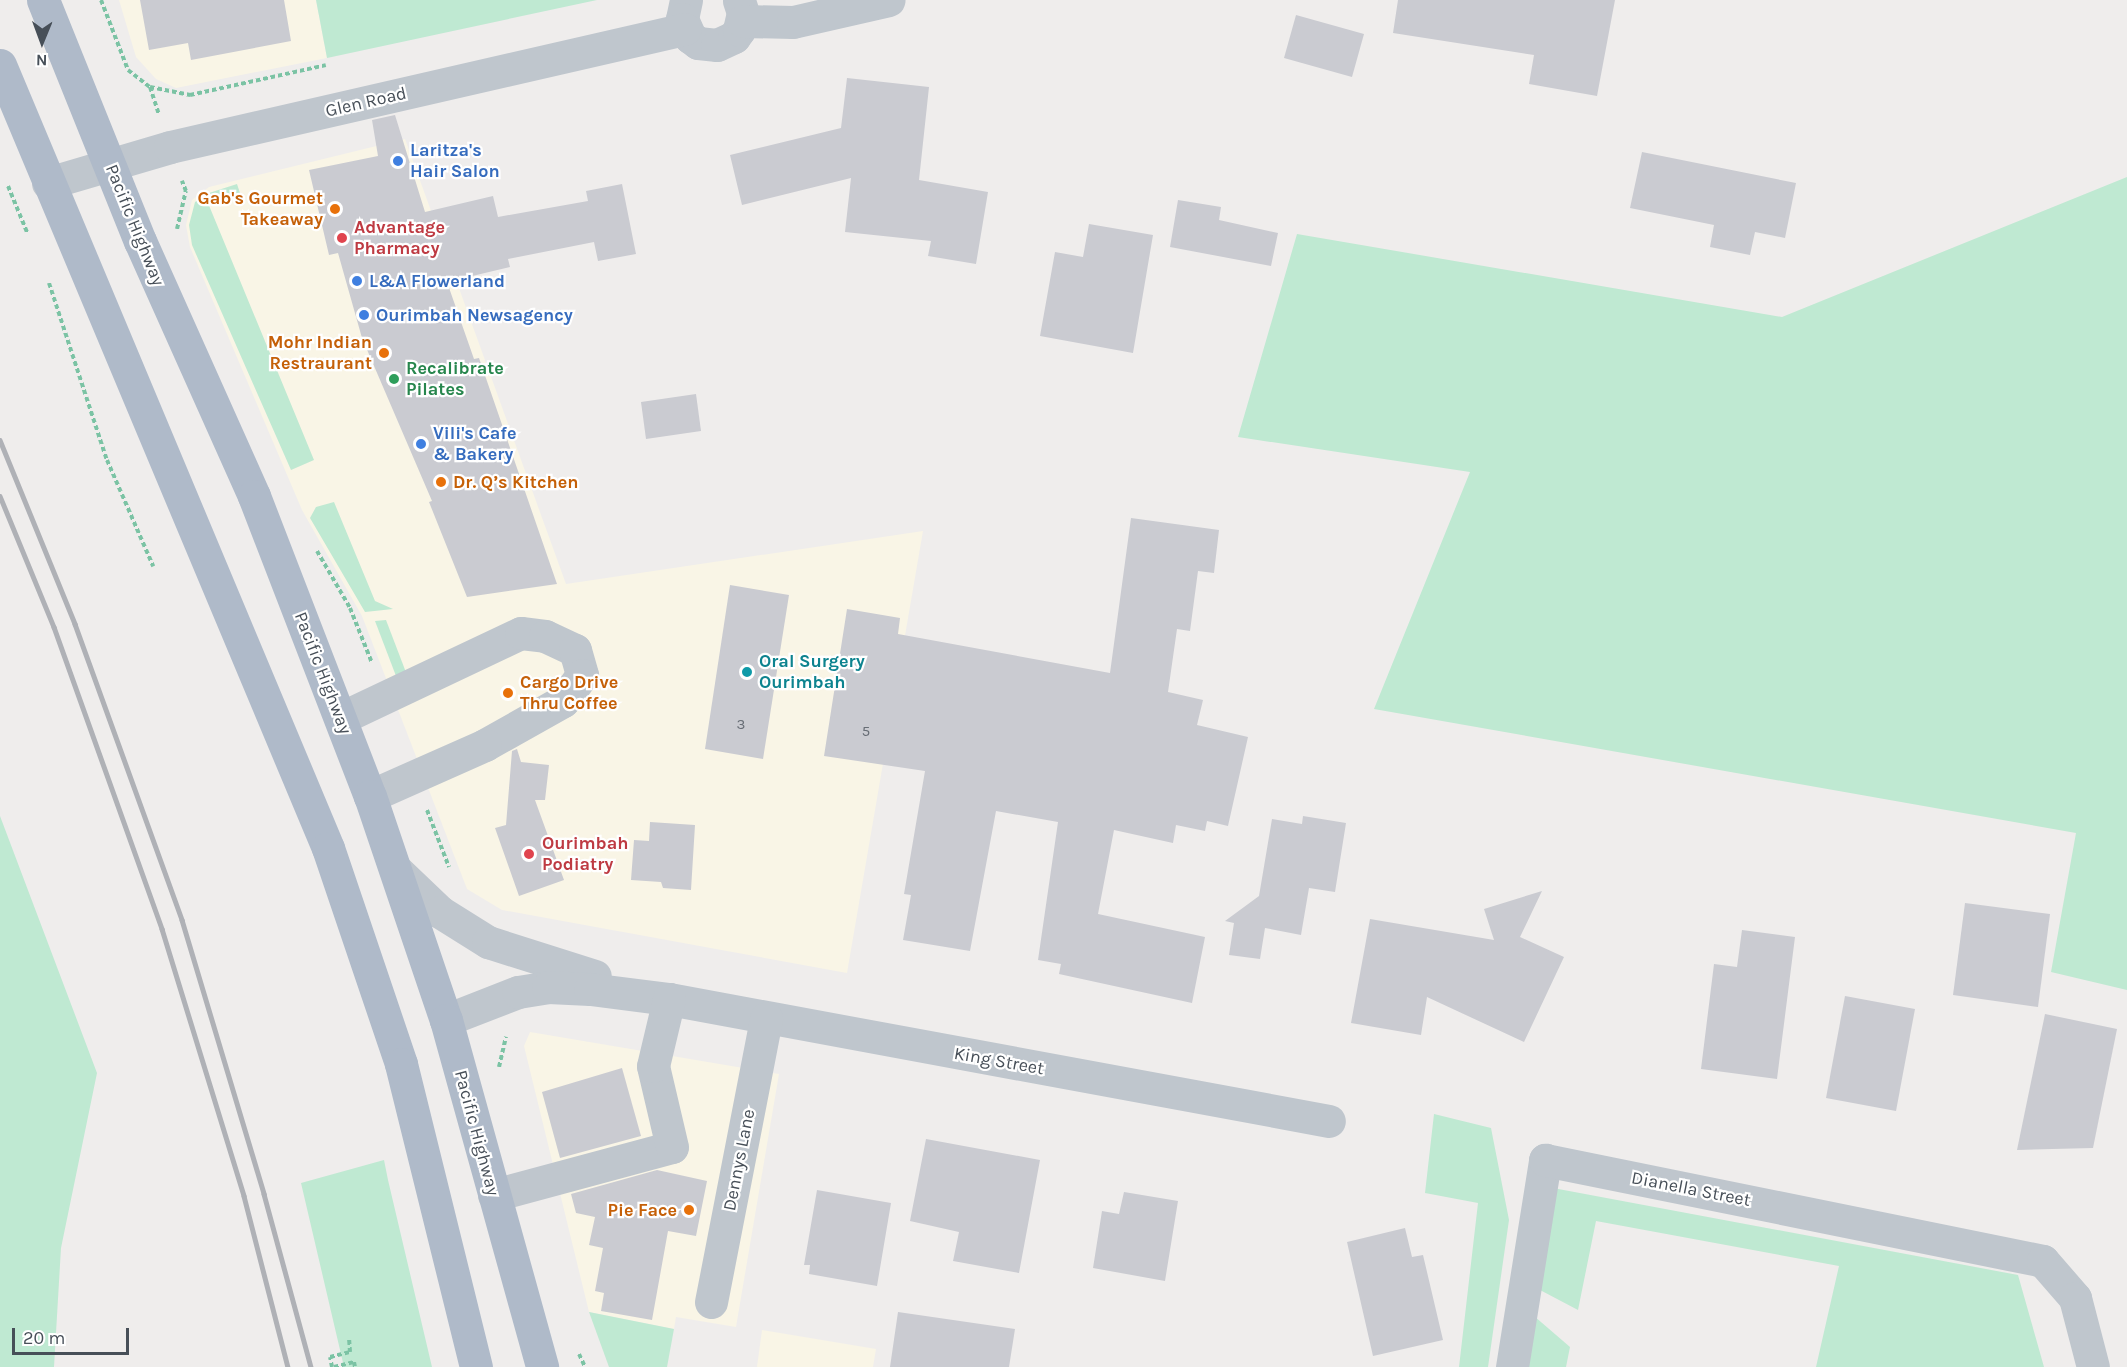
<!DOCTYPE html>
<html>
<head>
<meta charset="utf-8">
<style>
  body { margin:0 }
  #map { position:relative; width:2127px; height:1367px; overflow:hidden; background:#efedec; font-family:Karla,sans-serif }
  div>[style] { position:absolute }
  [style*='--x'] { left:calc(var(--x)*1px); top:calc(var(--y)*1px); width:calc(var(--w)*1px); rotate:calc(var(--a)*1deg) }
  .commercial>* { inset:0; background:#f9f5e6 }
  .green>* { inset:0; background:#bfe9d2 }
  .building>* { inset:0; background:#cacbd1 }
  .path>* { height:4px; margin-top:-2px; transform-origin:0; background:repeating-linear-gradient(90deg,#7bc3a4 0 4.5px,transparent 0 7.5px) }
  .minor>* { height:33px; margin:-16.5px; padding:0 16.5px; transform-origin:16.5px; border-radius:16.5px; background:#bfc6cd }
  .major>* { height:33px; margin:-16.5px; padding:0 16.5px; transform-origin:16.5px; border-radius:16.5px; background:#afbac9 }
  .rail>* { height:4.5px; margin:-2.25px; padding:0 2.25px; transform-origin:2.25px; border-radius:2.25px; background:#afb1b6 }
  .dots>* { width:16px; height:16px; translate:-50% -50%; box-sizing:border-box; border:3px solid #fff; border-radius:50% }
  span { translate:-50% -50%; white-space:nowrap; text-align:center; line-height:1.15; -webkit-text-stroke:4.5px #fff; paint-order:stroke }
  .number-label { font-size:15px; color:#686e76 }
  .number-label span { -webkit-text-stroke-width:0 }
  .street-label { font-size:18px; color:#474f58 }
  .shop-label { font-size:18px; color:#366cbe; font-weight:700 }
  .left { translate:0 -50%; text-align:left }
  .food-label { font-size:18px; color:#c56008; font-weight:700 }
  .right { translate:-100% -50%; text-align:right }
  .health-label { font-size:18px; color:#be3a42; font-weight:700 }
  .leisure-label { font-size:18px; color:#27864d; font-weight:700 }
  .culture-label { font-size:18px; color:#0d838f; font-weight:700 }
  .north { position:absolute; left:12px; top:12px; width:60px; height:60px; -webkit-text-stroke:4px #fff; paint-order:stroke; rotate:181deg; font-size:16px; font-weight:700; line-height:24px; text-align:center; color:#474f58 }
  .north::after { content:''; display:block; margin:auto; width:21px; height:27px; background:#474f58; clip-path:polygon(50% 0,100% 100%,50% 72%,0 100%) }
  .scale { position:absolute; left:12px; top:1328px; width:117px; height:27px; box-sizing:border-box; border:3px solid #474f58; border-top:0; padding-left:8px; font-size:18px; line-height:21px; white-space:nowrap; color:#474f58; -webkit-text-stroke:4px #fff; paint-order:stroke }
</style>
</head>
<body>
<div id="map">
  <div class="commercial">
    <div style="clip-path:polygon(119px 0,316px 0,327px 58px,176px 88px,156px 79px,136px 57px)"></div>
    <div style="clip-path:polygon(405px 139px,566px 584px,923px 531px,847px 973px,502px 910px,467px 889px,362px 616px,302px 510px,190px 247px,186px 225px,192px 200px,209px 187px)"></div>
    <div style="clip-path:polygon(530px 1032px,779px 1074px,736px 1327px,676px 1317px,674px 1329px,589px 1312px,524px 1046px)"></div>
    <div style="clip-path:polygon(762px 1330px,876px 1349px,873px 1367px,757px 1367px)"></div>
  </div>
  <div class="green">
    <div style="clip-path:polygon(316px 0,597px 0,327px 58px)"></div>
    <div style="clip-path:polygon(2127px 177px,2127px 990px,2051px 972px,2076px 833px,1374px 709px,1470px 472px,1238px 437px,1297px 234px,1782px 317px)"></div>
    <div style="clip-path:polygon(237px 184px,240px 193px,208px 203px,314px 460px,291px 470px,192px 245px,189px 225px,195px 202px,209px 193px)"></div>
    <div style="clip-path:polygon(334px 502px,375px 601px,393px 609px,365px 612px,310px 518px,316px 507px)"></div>
    <div style="clip-path:polygon(386px 620px,407px 675px,396px 676px,375px 621px)"></div>
    <div style="clip-path:polygon(0 816px,97px 1073px,61px 1248px,54px 1367px,0 1367px)"></div>
    <div style="clip-path:polygon(1434px 1114px,1491px 1128px,1509px 1220px,1488px 1367px,1459px 1367px,1478px 1203px,1425px 1193px)"></div>
    <div style="clip-path:polygon(384px 1160px,388px 1180px,432px 1367px,344px 1367px,301px 1183px)"></div>
    <div style="clip-path:polygon(1553px 1188px,2018px 1275px,2044px 1367px,1816px 1367px,1839px 1266px,1596px 1221px,1578px 1310px,1540px 1290px)"></div>
    <div style="clip-path:polygon(589px 1312px,674px 1329px,667px 1367px,609px 1367px)"></div>
    <div style="clip-path:polygon(1534px 1316px,1570px 1347px,1566px 1367px,1526px 1367px)"></div>
  </div>
  <div class="building">
    <div style="clip-path:polygon(140px 0,284px 0,291px 41px,191px 60px,188px 43px,149px 50px)"></div>
    <div style="clip-path:polygon(1398px 0,1615px 0,1597px 96px,1529px 84px,1534px 55px,1393px 33px)"></div>
    <div style="clip-path:polygon(1296px 15px,1364px 34px,1352px 77px,1284px 58px)"></div>
    <div style="clip-path:polygon(847px 78px,929px 87px,919px 180px,988px 192px,976px 264px,928px 256px,931px 241px,845px 232px,851px 178px,742px 205px,730px 155px,841px 128px)"></div>
    <div style="clip-path:polygon(395px 115px,425px 212px,493px 196px,498px 217px,588px 201px,586px 191px,622px 184px,636px 254px,598px 261px,594px 242px,508px 259px,510px 267px,447px 282px,474px 359px,479px 358px,557px 584px,467px 597px,429px 502px,432px 501px,362px 338px,338px 253px,329px 255px,309px 170px,378px 156px,372px 120px)"></div>
    <div style="clip-path:polygon(1642px 152px,1796px 183px,1785px 238px,1755px 232px,1750px 255px,1710px 247px,1714px 225px,1630px 208px)"></div>
    <div style="clip-path:polygon(1178px 200px,1221px 207px,1219px 220px,1278px 233px,1271px 266px,1170px 247px)"></div>
    <div style="clip-path:polygon(1089px 224px,1153px 235px,1133px 353px,1040px 336px,1055px 252px,1083px 257px)"></div>
    <div style="clip-path:polygon(696px 394px,701px 431px,646px 439px,641px 402px)"></div>
    <div style="clip-path:polygon(1131px 518px,1219px 530px,1214px 573px,1198px 571px,1190px 631px,1177px 629px,1168px 692px,1203px 700px,1197px 725px,1248px 737px,1228px 826px,1207px 821px,1205px 831px,1176px 825px,1173px 843px,1114px 830px,1098px 914px,1205px 937px,1192px 1003px,1059px 974px,1061px 964px,1038px 960px,1058px 822px,996px 811px,970px 951px,903px 940px,911px 895px,904px 894px,925px 771px,824px 756px,847px 609px,900px 618px,898px 634px,1110px 673px)"></div>
    <div style="clip-path:polygon(730px 585px,789px 595px,763px 759px,705px 749px)"></div>
    <div style="clip-path:polygon(517px 749px,521px 762px,549px 765px,545px 800px,535px 800px,564px 880px,519px 896px,495px 828px,506px 825px,512px 751px)"></div>
    <div style="clip-path:polygon(1303px 816px,1346px 823px,1335px 892px,1309px 888px,1301px 935px,1265px 928px,1260px 959px,1229px 955px,1234px 923px,1225px 921px,1259px 896px,1272px 819px,1302px 824px)"></div>
    <div style="clip-path:polygon(650px 822px,695px 825px,691px 890px,663px 888px,661px 882px,631px 880px,634px 840px,649px 841px)"></div>
    <div style="clip-path:polygon(1542px 891px,1520px 937px,1564px 957px,1524px 1042px,1427px 997px,1421px 1035px,1351px 1023px,1370px 919px,1494px 940px,1484px 909px)"></div>
    <div style="clip-path:polygon(1965px 903px,2050px 914px,2038px 1007px,1953px 995px)"></div>
    <div style="clip-path:polygon(1742px 930px,1795px 937px,1777px 1079px,1701px 1069px,1714px 964px,1737px 967px)"></div>
    <div style="clip-path:polygon(1845px 996px,1915px 1009px,1896px 1111px,1826px 1098px)"></div>
    <div style="clip-path:polygon(2045px 1014px,2117px 1029px,2093px 1148px,2017px 1150px)"></div>
    <div style="clip-path:polygon(622px 1068px,641px 1136px,560px 1158px,542px 1092px)"></div>
    <div style="clip-path:polygon(926px 1139px,1040px 1160px,1019px 1273px,953px 1261px,959px 1232px,910px 1221px)"></div>
    <div style="clip-path:polygon(657px 1170px,707px 1181px,696px 1236px,668px 1231px,652px 1320px,601px 1311px,604px 1293px,595px 1291px,603px 1248px,589px 1245px,595px 1217px,576px 1213px,571px 1194px)"></div>
    <div style="clip-path:polygon(817px 1190px,891px 1203px,877px 1286px,809px 1274px,810px 1265px,804px 1265px)"></div>
    <div style="clip-path:polygon(1124px 1192px,1178px 1201px,1165px 1281px,1093px 1268px,1102px 1211px,1119px 1214px)"></div>
    <div style="clip-path:polygon(1405px 1228px,1412px 1257px,1423px 1255px,1443px 1340px,1373px 1356px,1347px 1242px)"></div>
    <div style="clip-path:polygon(898px 1312px,1015px 1329px,1009px 1367px,890px 1367px)"></div>
  </div>
  <div class="path">
    <div style="--x:101;--y:0;--w:75;--a:68.9"></div>
    <div style="--x:128;--y:70;--w:28;--a:38"></div>
    <div style="--x:150;--y:87;--w:41;--a:11.3"></div>
    <div style="--x:190;--y:95;--w:139;--a:-12.4"></div>
    <div style="--x:150;--y:87;--w:28;--a:72"></div>
    <div style="--x:8;--y:186;--w:50;--a:67.6"></div>
    <div style="--x:177;--y:229;--w:39;--a:-77"></div>
    <div style="--x:186;--y:191;--w:11;--a:-112"></div>
    <div style="--x:49;--y:283;--w:186;--a:71.9"></div>
    <div style="--x:107;--y:460;--w:116;--a:66.5"></div>
    <div style="--x:317;--y:551;--w:66;--a:59.9"></div>
    <div style="--x:350;--y:608;--w:59;--a:68.2"></div>
    <div style="--x:427;--y:810;--w:61;--a:68.9"></div>
    <div style="--x:499;--y:1067;--w:31;--a:-77"></div>
    <div style="--x:579;--y:1354;--w:14;--a:65"></div>
    <div style="--x:332;--y:1367;--w:10;--a:-101"></div>
    <div style="--x:330;--y:1357;--w:21;--a:-14"></div>
    <div style="--x:350;--y:1352;--w:14;--a:-94"></div>
    <div style="--x:334;--y:1367;--w:21;--a:-14"></div>
    <div style="--x:354;--y:1362;--w:5;--a:79"></div>
  </div>
  <div class="minor">
    <div style="--x:686;--y:0;--w:19;--a:102"></div>
    <div style="--x:682;--y:19;--w:20;--a:66"></div>
    <div style="--x:690;--y:37;--w:10;--a:37"></div>
    <div style="--x:698;--y:43;--w:19;--a:6"></div>
    <div style="--x:717;--y:45;--w:19;--a:-25"></div>
    <div style="--x:734;--y:37;--w:9;--a:-54"></div>
    <div style="--x:739;--y:30;--w:17;--a:-77"></div>
    <div style="--x:743;--y:13;--w:13;--a:-108"></div>
    <div style="--x:743;--y:21;--w:50;--a:1.1"></div>
    <div style="--x:793;--y:22;--w:98;--a:-12.9"></div>
    <div style="--x:48;--y:183;--w:127;--a:-16.4"></div>
    <div style="--x:170;--y:147;--w:528;--a:-12.91"></div>
    <div style="--x:341;--y:718;--w:199;--a:-25.3"></div>
    <div style="--x:521;--y:633;--w:24;--a:7"></div>
    <div style="--x:545;--y:636;--w:33;--a:25"></div>
    <div style="--x:575;--y:650;--w:26;--a:74"></div>
    <div style="--x:582;--y:675;--w:32;--a:126"></div>
    <div style="--x:563;--y:701;--w:90;--a:150.6"></div>
    <div style="--x:485;--y:745;--w:126;--a:156.1"></div>
    <div style="--x:397;--y:871;--w:59;--a:43.6"></div>
    <div style="--x:440;--y:912;--w:57;--a:32"></div>
    <div style="--x:488;--y:942;--w:112;--a:17.6"></div>
    <div style="--x:446;--y:1020;--w:77;--a:-21.3"></div>
    <div style="--x:518;--y:992;--w:30;--a:-9"></div>
    <div style="--x:548;--y:987;--w:42;--a:2.7"></div>
    <div style="--x:590;--y:989;--w:80;--a:7.2"></div>
    <div style="--x:669;--y:999;--w:671;--a:10.47"></div>
    <div style="--x:494;--y:1195;--w:184;--a:-15.1"></div>
    <div style="--x:672;--y:1147;--w:83;--a:-103.2"></div>
    <div style="--x:653;--y:1066;--w:69;--a:-76.6"></div>
    <div style="--x:711;--y:1302;--w:289;--a:-79"></div>
    <div style="--x:1512;--y:1367;--w:210;--a:-80.9"></div>
    <div style="--x:1545;--y:1160;--w:508;--a:11.46"></div>
    <div style="--x:2043;--y:1261;--w:49;--a:49.1"></div>
    <div style="--x:2075;--y:1298;--w:71;--a:75.4"></div>
  </div>
  <div class="major">
    <div style="--x:43;--y:0;--w:260;--a:68.1"></div>
    <div style="--x:140;--y:241;--w:279;--a:65.9"></div>
    <div style="--x:254;--y:496;--w:322;--a:68.9"></div>
    <div style="--x:370;--y:796;--w:237;--a:71.3"></div>
    <div style="--x:446;--y:1020;--w:360;--a:74.5"></div>
    <div style="--x:0;--y:65;--w:849;--a:67.27"></div>
    <div style="--x:328;--y:848;--w:228;--a:71.3"></div>
    <div style="--x:401;--y:1064;--w:312;--a:76.1"></div>
  </div>
  <div class="rail">
    <div style="--x:0;--y:440;--w:199;--a:67.8"></div>
    <div style="--x:75;--y:624;--w:315;--a:70.1"></div>
    <div style="--x:182;--y:920;--w:286;--a:73.3"></div>
    <div style="--x:264;--y:1194;--w:179;--a:74.8"></div>
    <div style="--x:0;--y:496;--w:142;--a:67.6"></div>
    <div style="--x:54;--y:627;--w:321;--a:70.3"></div>
    <div style="--x:162;--y:929;--w:279;--a:72.9"></div>
    <div style="--x:244;--y:1196;--w:177;--a:75.6"></div>
  </div>
  <div class="dots">
    <div style="left:398px;top:161px;background:#3f7fe0"></div>
    <div style="left:335px;top:209px;background:#e8710a"></div>
    <div style="left:342px;top:238px;background:#e0444e"></div>
    <div style="left:357px;top:281px;background:#3f7fe0"></div>
    <div style="left:364px;top:315px;background:#3f7fe0"></div>
    <div style="left:384px;top:353px;background:#e8710a"></div>
    <div style="left:394px;top:379px;background:#2e9e5b"></div>
    <div style="left:421px;top:444px;background:#3f7fe0"></div>
    <div style="left:441px;top:482px;background:#e8710a"></div>
    <div style="left:747px;top:672px;background:#0f9aa8"></div>
    <div style="left:508px;top:693px;background:#e8710a"></div>
    <div style="left:529px;top:854px;background:#e0444e"></div>
    <div style="left:689px;top:1210px;background:#e8710a"></div>
  </div>
  <div class="number-label">
    <span style="left:741px;top:725px">3</span>
    <span style="left:866px;top:732px">5</span>
  </div>
  <div class="street-label">
    <span style="left:366px;top:102px;rotate:-13deg">Glen Road</span>
    <span style="left:135px;top:225px;rotate:68deg">Pacific Highway</span>
    <span style="left:323px;top:673px;rotate:69deg">Pacific Highway</span>
    <span style="left:999px;top:1061px;rotate:10deg">King Street</span>
    <span style="left:477px;top:1133px;rotate:75deg">Pacific Highway</span>
    <span style="left:739px;top:1160px;rotate:-79deg">Dennys Lane</span>
    <span style="left:1691px;top:1189px;rotate:11deg">Dianella Street</span>
  </div>
  <div class="shop-label">
    <span class="left" style="left:410px;top:161px">Laritza's<br>Hair Salon</span>
    <span class="left" style="left:369px;top:281px">L&amp;A Flowerland</span>
    <span class="left" style="left:376px;top:315px">Ourimbah Newsagency</span>
    <span class="left" style="left:433px;top:444px">Vili's Cafe<br>&amp; Bakery</span>
  </div>
  <div class="food-label">
    <span class="right" style="left:323px;top:209px">Gab's Gourmet<br>Takeaway</span>
    <span class="right" style="left:372px;top:353px">Mohr Indian<br>Restraurant</span>
    <span class="left" style="left:453px;top:482px">Dr. Q’s Kitchen</span>
    <span class="left" style="left:520px;top:693px">Cargo Drive<br>Thru Coffee</span>
    <span class="right" style="left:677px;top:1210px">Pie Face</span>
  </div>
  <div class="health-label">
    <span class="left" style="left:354px;top:238px">Advantage<br>Pharmacy</span>
    <span class="left" style="left:542px;top:854px">Ourimbah<br>Podiatry</span>
  </div>
  <div class="leisure-label">
    <span class="left" style="left:406px;top:379px">Recalibrate<br>Pilates</span>
  </div>
  <div class="culture-label">
    <span class="left" style="left:759px;top:672px">Oral Surgery<br>Ourimbah</span>
  </div>
  <div class="north">N</div>
  <div class="scale">20 m</div>
</div>
</body>
</html>
